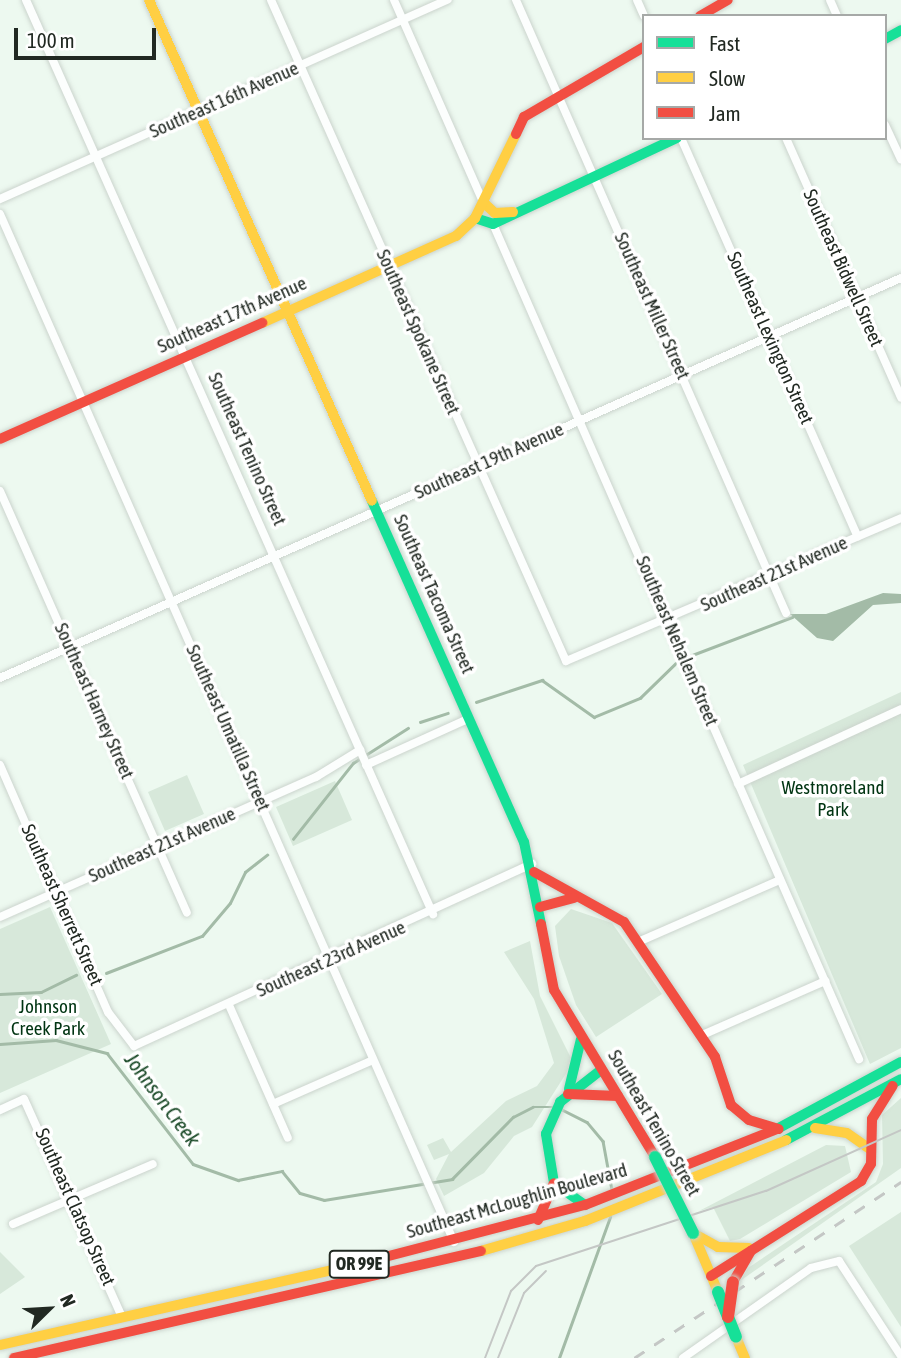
<!DOCTYPE html>
<html>
<head>
<meta charset="utf-8">
<style>
  body { margin:0 }
  #map { position:relative; width:901px; height:1358px; overflow:hidden; background:#edf9f0; font-family:"Asap Condensed",sans-serif }
  div>[style] { position:absolute }
  [style*='--x'] { left:calc(var(--x)*1px); top:calc(var(--y)*1px); width:calc(var(--w)*1px); rotate:calc(var(--a)*1deg) }
  .green>* { inset:0; background:#d7e8da }
  .water>* { inset:0; background:#a3bba7 }
  .stream>* { height:2.5px; margin:-1.25px; padding:0 1.25px; transform-origin:1.25px; border-radius:1.25px; background:#a3bba7 }
  .roads { filter:drop-shadow(0 0 2px #cbd4cd) drop-shadow(0 0 2px #cbd4cd) }
  .street>* { height:8px; margin:-4px; padding:0 4px; transform-origin:4px; border-radius:4px; background:#fcfefd }
  .fast>* { height:10px; margin:-5px; padding:0 5px; transform-origin:5px; border-radius:5px; background:#16e098 }
  .slow>* { height:10px; margin:-5px; padding:0 5px; transform-origin:5px; border-radius:5px; background:#ffcf43 }
  .jam>* { height:10px; margin:-5px; padding:0 5px; transform-origin:5px; border-radius:5px; background:#f24e42 }
  .tram>* { height:2px; margin:-1px; padding:0 1px; transform-origin:1px; border-radius:1px; background:#c4c7c5 }
  .rail>* { height:2.5px; margin-top:-1.25px; transform-origin:0; background:repeating-linear-gradient(90deg,#c4c7c5 0 12px,transparent 0 24px) }
  .bridges { filter:drop-shadow(0 0 2px #cbd4cd) drop-shadow(0 0 2px #cbd4cd) }
  .fast-bridge>* { height:12px; margin:-6px; padding:0 6px; transform-origin:6px; border-radius:6px; background:#16e098 }
  .jam-bridge>* { height:12px; margin:-6px; padding:0 6px; transform-origin:6px; border-radius:6px; background:#f24e42 }
  span { translate:-50% -50%; white-space:nowrap; text-align:center; line-height:1.15; -webkit-text-stroke:7px #fff; paint-order:stroke }
  .shield-label span { padding:2px 5px; background:#fff; border:2px solid; border-radius:5px; -webkit-text-stroke-width:0 }
  .shield-label { font-size:18px; color:#212922; font-weight:700 }
  .street-label { font-size:19px; color:#212922 }
  .park-label { font-size:19px; color:#003412 }
  .water-label { font-size:21px; color:#154623; font-style:italic }
  .legend { position:absolute; left:642px; top:14px; width:245px; height:126px; box-sizing:border-box; background:#fff; border:2px solid #a6a9a7; margin:0; padding:9px 12px; list-style:none; font-size:21px; color:#212922 }
  .legend li { display:flex; align-items:center; gap:14px; height:35px }
  .legend b { width:35px; border:2px solid #a6a9a7 }
  .north { position:absolute; left:14px; top:1274px; width:70px; height:70px; -webkit-text-stroke:5px #fff; paint-order:stroke; rotate:66deg; font-size:19px; font-weight:700; line-height:28px; text-align:center; color:#212922 }
  .north::after { content:''; display:block; margin:auto; width:24px; height:32px; background:#212922; clip-path:polygon(50% 0,100% 100%,50% 72%,0 100%) }
  .scale { position:absolute; left:14px; top:28px; width:142px; height:32px; box-sizing:border-box; border:4px solid #212922; border-top:0; padding-left:9px; font-size:21px; line-height:24px; white-space:nowrap; color:#212922; -webkit-text-stroke:5px #fff; paint-order:stroke }
</style>
</head>
<body>
<div id="map">
  <div class="green">
    <div style="clip-path:polygon(901px 692px,901px 1048px,870px 1064px,743px 765px)"></div>
    <div style="clip-path:polygon(187px 775px,204px 814px,165px 831px,148px 792px)"></div>
    <div style="clip-path:polygon(335px 781px,352px 820px,293px 846px,276px 807px)"></div>
    <div style="clip-path:polygon(50px 907px,111px 1044px,0 1093px,0 929px)"></div>
    <div style="clip-path:polygon(571px 909px,612px 923px,662px 994px,596px 1037px,576px 1005px,559px 956px,555px 926px)"></div>
    <div style="clip-path:polygon(530px 941px,540px 996px,571px 1058px,567px 1072px,532px 1127px,514px 1136px,484px 1173px,444px 1196px,436px 1179px,449px 1154px,434px 1160px,427px 1145px,443px 1138px,451px 1152px,506px 1101px,537px 1086px,554px 1063px,534px 999px,504px 952px)"></div>
    <div style="clip-path:polygon(901px 1098px,901px 1168px,740px 1281px,748px 1268px,876px 1182px,883px 1164px,882px 1115px)"></div>
    <div style="clip-path:polygon(826px 1145px,845px 1146px,851px 1172px,740px 1239px,730px 1241px,713px 1207px,699px 1211px)"></div>
    <div style="clip-path:polygon(901px 1212px,901px 1327px,849px 1246px)"></div>
    <div style="clip-path:polygon(0 1252px,25px 1277px,0 1294px)"></div>
  </div>
  <div class="water">
    <div style="clip-path:polygon(883px 593px,901px 594px,901px 603px,873px 605px,833px 641px,817px 638px,790px 614px,826px 614px)"></div>
  </div>
  <div class="stream">
    <div style="--x:476;--y:702;--w:70;--a:-18.4"></div>
    <div style="--x:542;--y:680;--w:64;--a:35.4"></div>
    <div style="--x:594;--y:717;--w:50;--a:-22.4"></div>
    <div style="--x:640;--y:698;--w:54;--a:-44.3"></div>
    <div style="--x:679;--y:660;--w:121;--a:-20.8"></div>
    <div style="--x:420;--y:722;--w:29;--a:-18"></div>
    <div style="--x:293;--y:839;--w:97;--a:-51.7"></div>
    <div style="--x:353;--y:763;--w:65;--a:-32.5"></div>
    <div style="--x:106;--y:973;--w:103;--a:-21.1"></div>
    <div style="--x:202;--y:936;--w:43;--a:-49.7"></div>
    <div style="--x:230;--y:903;--w:34;--a:-64"></div>
    <div style="--x:245;--y:872;--w:28;--a:-38"></div>
    <div style="--x:0;--y:994;--w:41;--a:-2.8"></div>
    <div style="--x:41;--y:992;--w:39;--a:-26"></div>
    <div style="--x:0;--y:1044;--w:56;--a:-4.1"></div>
    <div style="--x:56;--y:1040;--w:53;--a:14.3"></div>
    <div style="--x:107;--y:1053;--w:140;--a:52.2"></div>
    <div style="--x:193;--y:1164;--w:48;--a:19.6"></div>
    <div style="--x:238;--y:1180;--w:45;--a:-11.6"></div>
    <div style="--x:282;--y:1171;--w:28;--a:51"></div>
    <div style="--x:300;--y:1193;--w:25;--a:16"></div>
    <div style="--x:324;--y:1200;--w:130;--a:-9.3"></div>
    <div style="--x:452;--y:1179;--w:87;--a:-45.5"></div>
    <div style="--x:513;--y:1117;--w:22;--a:-27"></div>
    <div style="--x:533;--y:1107;--w:21;--a:0"></div>
    <div style="--x:563;--y:1110;--w:27;--a:27"></div>
    <div style="--x:587;--y:1122;--w:25;--a:50"></div>
    <div style="--x:603;--y:1141;--w:50;--a:79.6"></div>
    <div style="--x:559;--y:1358;--w:150;--a:-70.1"></div>
  </div>
  <div class="roads">
    <div class="street">
      <div style="--x:26;--y:0;--w:1001;--a:66"></div>
      <div style="--x:271;--y:0;--w:724;--a:65.95"></div>
      <div style="--x:566;--y:661;--w:364;--a:-23.1"></div>
      <div style="--x:394;--y:0;--w:221;--a:66.2"></div>
      <div style="--x:516;--y:0;--w:670;--a:66.23"></div>
      <div style="--x:637;--y:0;--w:17;--a:66"></div>
      <div style="--x:830;--y:0;--w:17;--a:66"></div>
      <div style="--x:885;--y:125;--w:38;--a:65"></div>
      <div style="--x:681;--y:138;--w:436;--a:66.1"></div>
      <div style="--x:786;--y:138;--w:284;--a:66.1"></div>
      <div style="--x:0;--y:199;--w:490;--a:-24"></div>
      <div style="--x:0;--y:214;--w:1124;--a:66.17"></div>
      <div style="--x:493;--y:224;--w:912;--a:66.33"></div>
      <div style="--x:0;--y:491;--w:461;--a:66.1"></div>
      <div style="--x:0;--y:678;--w:986;--a:-23.94"></div>
      <div style="--x:0;--y:765;--w:270;--a:66.4"></div>
      <div style="--x:108;--y:1012;--w:43;--a:52.6"></div>
      <div style="--x:134;--y:1046;--w:438;--a:-24.6"></div>
      <div style="--x:366;--y:765;--w:112;--a:-24.3"></div>
      <div style="--x:738;--y:784;--w:179;--a:-24.7"></div>
      <div style="--x:0;--y:917;--w:346;--a:-23.9"></div>
      <div style="--x:316;--y:777;--w:52;--a:-31.5"></div>
      <div style="--x:638;--y:942;--w:155;--a:-23.6"></div>
      <div style="--x:229;--y:1005;--w:145;--a:66.1"></div>
      <div style="--x:700;--y:1036;--w:137;--a:-23.7"></div>
      <div style="--x:273;--y:1104;--w:109;--a:-23.7"></div>
      <div style="--x:0;--y:1110;--w:26;--a:-25"></div>
      <div style="--x:24;--y:1099;--w:239;--a:65.8"></div>
      <div style="--x:13;--y:1224;--w:152;--a:-23.2"></div>
      <div style="--x:683;--y:1358;--w:156;--a:-35.1"></div>
      <div style="--x:811;--y:1268;--w:29;--a:-14"></div>
      <div style="--x:839;--y:1261;--w:113;--a:56.9"></div>
    </div>
    <div class="fast">
      <div style="--x:885;--y:39;--w:18;--a:-29"></div>
      <div style="--x:475;--y:218;--w:19;--a:18"></div>
      <div style="--x:493;--y:224;--w:203;--a:-25.1"></div>
      <div style="--x:372;--y:501;--w:373;--a:66"></div>
      <div style="--x:524;--y:842;--w:84;--a:78.3"></div>
      <div style="--x:569;--y:1089;--w:51;--a:-76.5"></div>
      <div style="--x:777;--y:1129;--w:141;--a:-28.4"></div>
      <div style="--x:786;--y:1140;--w:130;--a:-27.9"></div>
      <div style="--x:585;--y:1205;--w:38;--a:-145"></div>
      <div style="--x:554;--y:1183;--w:50;--a:-99.3"></div>
      <div style="--x:546;--y:1134;--w:35;--a:-66"></div>
      <div style="--x:560;--y:1102;--w:52;--a:-38"></div>
    </div>
    <div class="slow">
      <div style="--x:149;--y:0;--w:548;--a:66.01"></div>
      <div style="--x:483;--y:202;--w:16;--a:43"></div>
      <div style="--x:495;--y:213;--w:18;--a:-3"></div>
      <div style="--x:262;--y:323;--w:213;--a:-24.2"></div>
      <div style="--x:456;--y:236;--w:26;--a:-43"></div>
      <div style="--x:475;--y:218;--w:93;--a:-64"></div>
      <div style="--x:815;--y:1128;--w:32;--a:9"></div>
      <div style="--x:847;--y:1133;--w:28;--a:35"></div>
      <div style="--x:693;--y:1233;--w:64;--a:67"></div>
      <div style="--x:693;--y:1233;--w:29;--a:29"></div>
      <div style="--x:718;--y:1247;--w:31;--a:2"></div>
      <div style="--x:481;--y:1251;--w:108;--a:-16.1"></div>
      <div style="--x:585;--y:1221;--w:217;--a:-21.9"></div>
      <div style="--x:736;--y:1337;--w:23;--a:67"></div>
      <div style="--x:0;--y:1345;--w:367;--a:-12.7"></div>
    </div>
    <div class="jam">
      <div style="--x:700;--y:16;--w:32;--a:-30"></div>
      <div style="--x:516;--y:134;--w:19;--a:-65"></div>
      <div style="--x:524;--y:117;--w:139;--a:-30.3"></div>
      <div style="--x:0;--y:439;--w:287;--a:-23.9"></div>
      <div style="--x:534;--y:872;--w:103;--a:29.1"></div>
      <div style="--x:624;--y:922;--w:163;--a:56"></div>
      <div style="--x:715;--y:1057;--w:51;--a:71.6"></div>
      <div style="--x:731;--y:1105;--w:23;--a:40"></div>
      <div style="--x:540;--y:907;--w:35;--a:-15"></div>
      <div style="--x:541;--y:924;--w:67;--a:78.9"></div>
      <div style="--x:554;--y:990;--w:195;--a:58.8"></div>
      <div style="--x:568;--y:1094;--w:50;--a:2.3"></div>
      <div style="--x:749;--y:1120;--w:31;--a:17"></div>
      <div style="--x:538;--y:1220;--w:40;--a:-66.6"></div>
      <div style="--x:358;--y:1264;--w:235;--a:-14.6"></div>
      <div style="--x:585;--y:1205;--w:206;--a:-21.6"></div>
      <div style="--x:711;--y:1276;--w:178;--a:-32.3"></div>
      <div style="--x:861;--y:1181;--w:20;--a:-60"></div>
      <div style="--x:871;--y:1164;--w:45;--a:-88.7"></div>
      <div style="--x:872;--y:1119;--w:39;--a:-58"></div>
      <div style="--x:733;--y:1282;--w:36;--a:-60"></div>
      <div style="--x:14;--y:1358;--w:479;--a:-12.9"></div>
    </div>
  </div>
  <div class="tram">
    <div style="--x:485;--y:1358;--w:72;--a:-68.8"></div>
    <div style="--x:511;--y:1291;--w:35;--a:-45"></div>
    <div style="--x:536;--y:1266;--w:242;--a:-18.1"></div>
    <div style="--x:766;--y:1191;--w:148;--a:-24.3"></div>
    <div style="--x:498;--y:1358;--w:70;--a:-68.2"></div>
    <div style="--x:524;--y:1293;--w:31;--a:-45"></div>
  </div>
  <div class="rail">
    <div style="--x:634;--y:1358;--w:320;--a:-33.4"></div>
  </div>
  <div class="bridges">
    <div class="fast-bridge">
      <div style="--x:655;--y:1157;--w:85;--a:63.4"></div>
      <div style="--x:718;--y:1292;--w:48;--a:68.2"></div>
    </div>
    <div class="jam-bridge">
      <div style="--x:728;--y:1317;--w:35;--a:-82"></div>
    </div>
  </div>
  <div class="shield-label">
    <span style="left:359px;top:1264px">OR 99E</span>
  </div>
  <div class="street-label">
    <span style="left:224px;top:100px;rotate:-24deg">Southeast 16th Avenue</span>
    <span style="left:843px;top:268px;rotate:66deg">Southeast Bidwell Street</span>
    <span style="left:652px;top:306px;rotate:66deg">Southeast Miller Street</span>
    <span style="left:232px;top:315px;rotate:-24deg">Southeast 17th Avenue</span>
    <span style="left:418px;top:332px;rotate:66deg">Southeast Spokane Street</span>
    <span style="left:770px;top:338px;rotate:66deg">Southeast Lexington Street</span>
    <span style="left:247px;top:449px;rotate:66deg">Southeast Tenino Street</span>
    <span style="left:489px;top:461px;rotate:-24deg">Southeast 19th Avenue</span>
    <span style="left:774px;top:574px;rotate:-24deg">Southeast 21st Avenue</span>
    <span style="left:434px;top:594px;rotate:66deg">Southeast Tacoma Street</span>
    <span style="left:677px;top:641px;rotate:67deg">Southeast Nehalem Street</span>
    <span style="left:94px;top:701px;rotate:66deg">Southeast Harney Street</span>
    <span style="left:228px;top:728px;rotate:66deg">Southeast Umatilla Street</span>
    <span style="left:162px;top:845px;rotate:-24deg">Southeast 21st Avenue</span>
    <span style="left:62px;top:905px;rotate:66deg">Southeast Sherrett Street</span>
    <span style="left:331px;top:959px;rotate:-24deg">Southeast 23rd Avenue</span>
    <span style="left:654px;top:1123px;rotate:60deg">Southeast Tenino Street</span>
    <span style="left:517px;top:1201px;rotate:-16deg">Southeast McLoughlin Boulevard</span>
    <span style="left:75px;top:1207px;rotate:66deg">Southeast Clatsop Street</span>
  </div>
  <div class="park-label">
    <span style="left:833px;top:799px">Westmoreland<br>Park</span>
    <span style="left:48px;top:1018px">Johnson<br>Creek Park</span>
  </div>
  <div class="water-label">
    <span style="left:163px;top:1099px;rotate:53deg">Johnson Creek</span>
  </div>
  <ul class="legend">
  <li><b style="height:9px;background:#16e098"></b>Fast</li>
  <li><b style="height:9px;background:#ffcf43"></b>Slow</li>
  <li><b style="height:9px;background:#f24e42"></b>Jam</li>
  </ul>
  <div class="north">N</div>
  <div class="scale">100 m</div>
</div>
</body>
</html>
